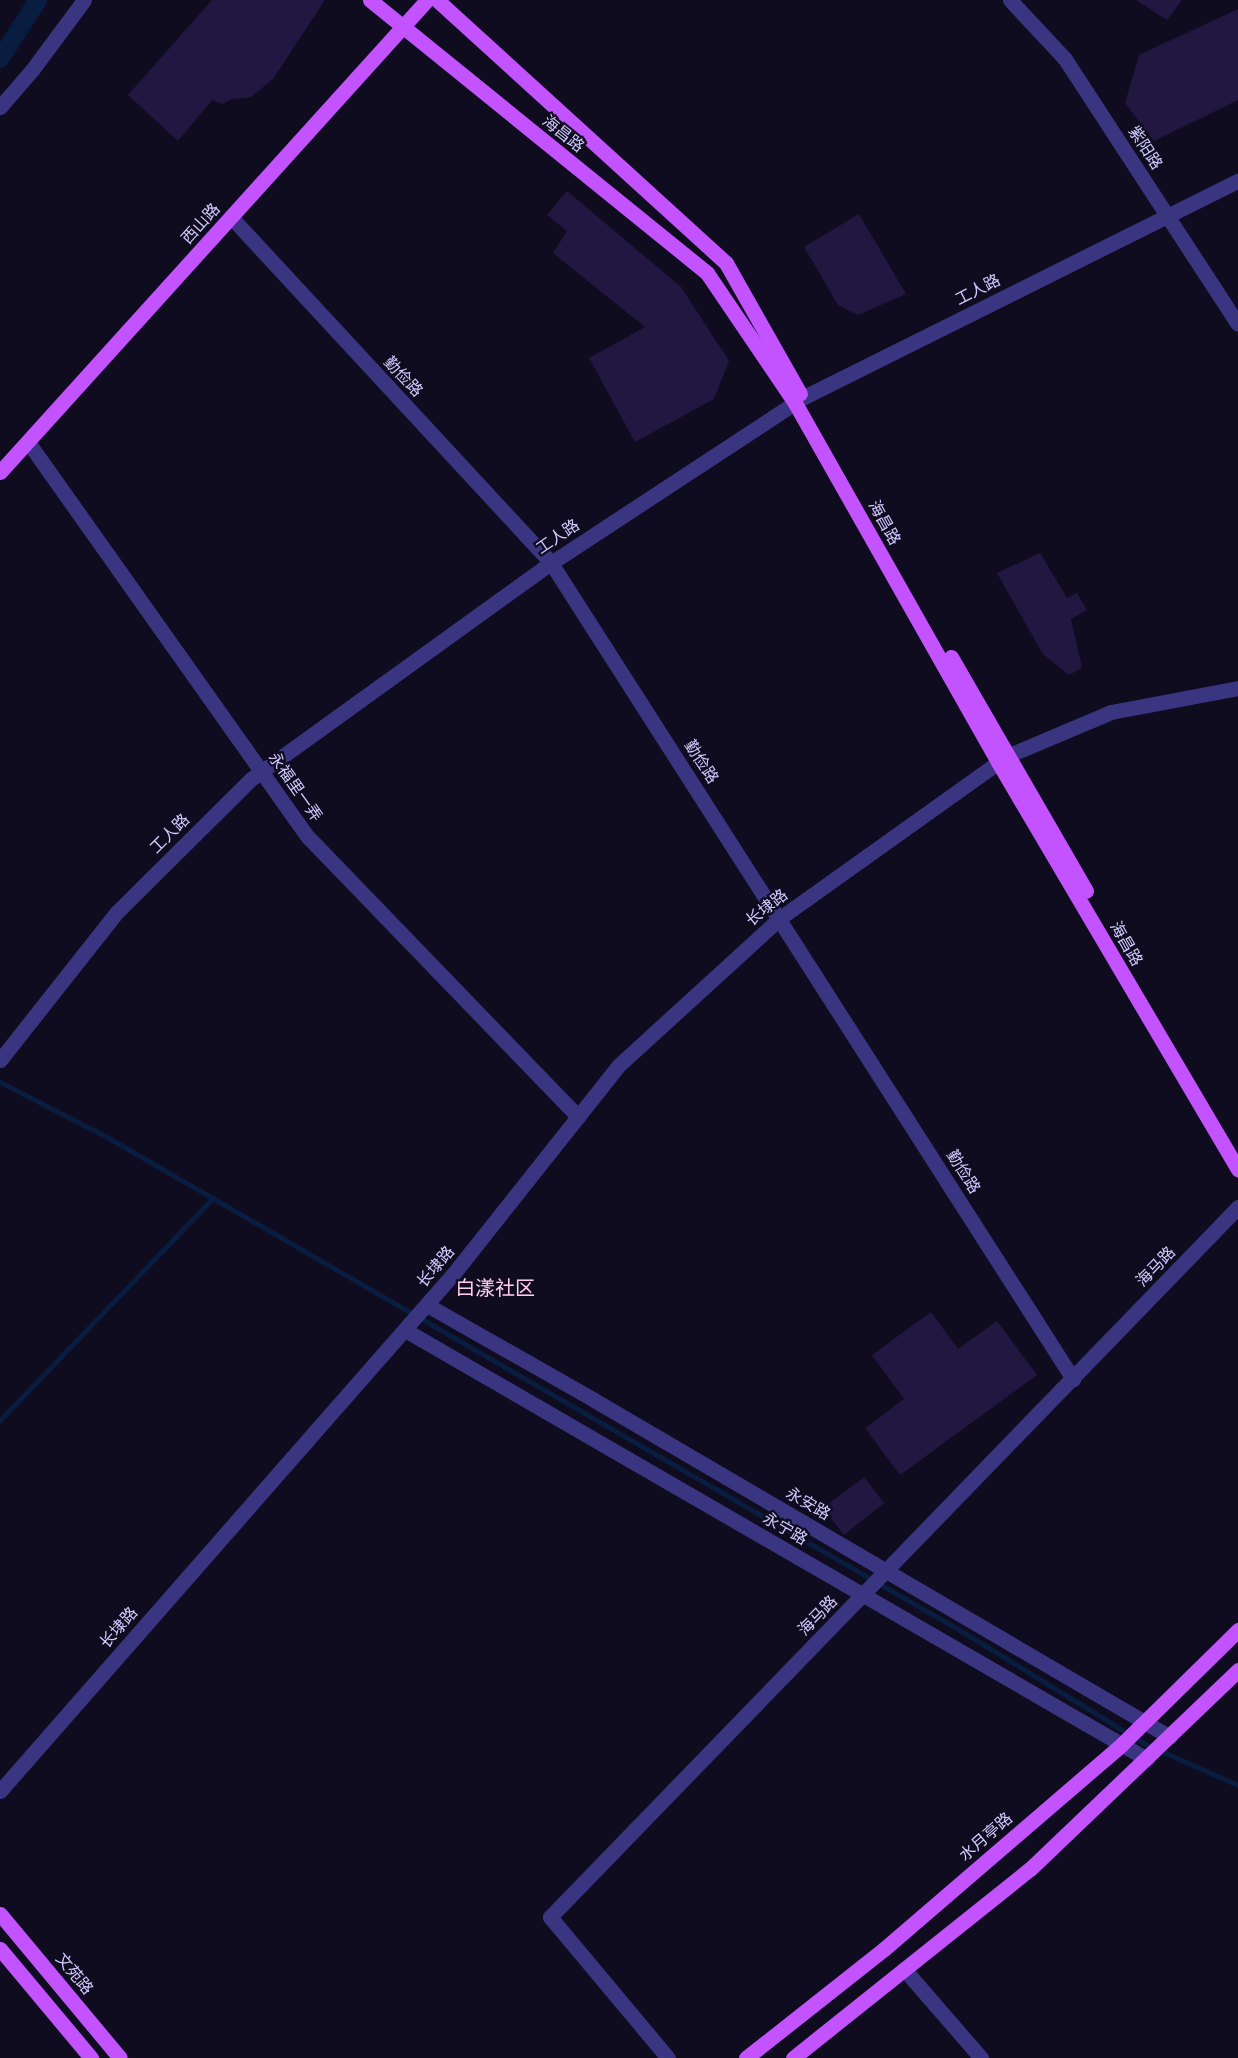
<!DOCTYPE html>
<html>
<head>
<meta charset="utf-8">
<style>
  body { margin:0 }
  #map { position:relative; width:1238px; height:2058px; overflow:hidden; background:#100c20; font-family:Signika,"Noto Sans SC",sans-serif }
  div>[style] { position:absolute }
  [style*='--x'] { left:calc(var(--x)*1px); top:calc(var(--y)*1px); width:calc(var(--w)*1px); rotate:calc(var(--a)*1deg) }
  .stream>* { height:5px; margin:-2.5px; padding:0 2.5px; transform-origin:2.5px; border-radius:2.5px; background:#091d41 }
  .canal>* { height:18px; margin:-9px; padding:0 9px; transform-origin:9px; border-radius:9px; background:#091d41 }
  .building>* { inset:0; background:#211741 }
  .minor>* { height:15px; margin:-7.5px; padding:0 7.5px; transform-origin:7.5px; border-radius:7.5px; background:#3a3580 }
  .major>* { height:15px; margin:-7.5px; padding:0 7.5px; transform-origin:7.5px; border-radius:7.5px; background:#c352ff }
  span { translate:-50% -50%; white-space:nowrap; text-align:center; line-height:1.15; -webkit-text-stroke:4.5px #100c20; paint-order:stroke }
  .street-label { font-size:16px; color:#d2cbff }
  .quarter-label { font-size:20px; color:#ffcdeb }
</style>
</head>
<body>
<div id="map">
  <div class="stream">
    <div style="--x:0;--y:1082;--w:120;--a:27.2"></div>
    <div style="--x:107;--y:1137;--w:989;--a:30.04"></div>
    <div style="--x:963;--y:1632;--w:214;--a:31.6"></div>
    <div style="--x:1145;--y:1744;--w:102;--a:23.8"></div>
    <div style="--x:0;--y:1420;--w:308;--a:-46.2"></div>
  </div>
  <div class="canal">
    <div style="--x:0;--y:59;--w:70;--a:-57.2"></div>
  </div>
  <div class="building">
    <div style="clip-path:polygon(212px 0,325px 0,273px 79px,251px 97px,231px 99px,223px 104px,212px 100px,178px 141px,128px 95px)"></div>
    <div style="clip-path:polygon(1136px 0,1182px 0,1167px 20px)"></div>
    <div style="clip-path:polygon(1238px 9px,1238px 100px,1154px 141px,1125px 103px,1139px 55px)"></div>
    <div style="clip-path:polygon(567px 191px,681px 287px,729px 361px,714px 399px,635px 442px,589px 358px,645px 327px,553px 253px,567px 231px,547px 215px)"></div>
    <div style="clip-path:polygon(859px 214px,906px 294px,858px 315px,838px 305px,804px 247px)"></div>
    <div style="clip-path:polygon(1040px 553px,1067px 598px,1077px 593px,1087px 610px,1071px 619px,1082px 668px,1069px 675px,1043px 654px,997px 573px)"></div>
    <div style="clip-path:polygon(931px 1312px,958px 1349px,997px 1321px,1037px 1375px,900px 1475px,865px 1428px,904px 1399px,872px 1355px)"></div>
    <div style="clip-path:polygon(864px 1477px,884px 1503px,844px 1535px,823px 1508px)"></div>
  </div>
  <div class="minor">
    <div style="--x:1010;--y:0;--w:81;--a:47"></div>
    <div style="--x:1065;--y:59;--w:316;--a:56.9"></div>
    <div style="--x:0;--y:107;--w:49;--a:-49.1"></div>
    <div style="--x:32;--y:70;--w:87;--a:-53.4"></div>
    <div style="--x:231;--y:217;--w:471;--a:47.2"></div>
    <div style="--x:551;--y:563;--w:969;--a:57.39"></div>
    <div style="--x:28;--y:442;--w:484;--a:54.7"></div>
    <div style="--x:308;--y:837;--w:389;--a:46"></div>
    <div style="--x:0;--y:1060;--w:189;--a:-51.7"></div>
    <div style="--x:117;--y:912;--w:189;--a:-44.8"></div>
    <div style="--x:251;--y:779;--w:370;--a:-35.8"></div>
    <div style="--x:551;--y:563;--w:300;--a:-33.3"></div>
    <div style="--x:802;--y:398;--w:487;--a:-26.5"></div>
    <div style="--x:427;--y:1305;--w:192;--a:29.6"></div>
    <div style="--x:594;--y:1400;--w:667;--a:30.33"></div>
    <div style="--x:405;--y:1330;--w:857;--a:30.04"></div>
    <div style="--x:0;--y:1791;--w:689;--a:-48.77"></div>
    <div style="--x:454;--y:1273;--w:265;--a:-51.6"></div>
    <div style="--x:619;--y:1065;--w:218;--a:-42.4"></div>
    <div style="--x:780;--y:918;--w:279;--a:-35.5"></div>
    <div style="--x:1007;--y:756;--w:113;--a:-22.9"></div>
    <div style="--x:1111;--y:712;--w:129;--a:-10.7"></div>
    <div style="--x:904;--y:1969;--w:118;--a:49.1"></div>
    <div style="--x:668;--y:2058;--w:184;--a:-129.9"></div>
    <div style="--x:550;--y:1917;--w:989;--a:-45.9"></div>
  </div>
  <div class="major">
    <div style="--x:370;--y:0;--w:434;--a:39"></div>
    <div style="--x:707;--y:273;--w:157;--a:55.9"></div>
    <div style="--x:795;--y:403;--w:412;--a:60.5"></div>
    <div style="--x:998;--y:762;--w:473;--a:59.5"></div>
    <div style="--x:437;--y:0;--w:391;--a:42.3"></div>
    <div style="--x:726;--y:263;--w:150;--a:60.5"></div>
    <div style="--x:0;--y:472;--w:636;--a:-47.87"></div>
    <div style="--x:951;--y:657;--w:270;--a:60"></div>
    <div style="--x:0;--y:1914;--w:187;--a:50.2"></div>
    <div style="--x:0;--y:1949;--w:142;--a:50.1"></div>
    <div style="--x:746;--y:2058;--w:176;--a:-38.3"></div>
    <div style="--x:884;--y:1949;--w:314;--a:-40.7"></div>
    <div style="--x:1122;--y:1744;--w:163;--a:-44.5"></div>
    <div style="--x:793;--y:2058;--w:303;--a:-38.6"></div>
    <div style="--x:1030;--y:1869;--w:288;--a:-43.7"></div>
  </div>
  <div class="street-label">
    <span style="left:563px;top:134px;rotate:39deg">海昌路</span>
    <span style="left:1145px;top:148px;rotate:57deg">紫阳路</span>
    <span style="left:201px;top:224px;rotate:-48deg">西山路</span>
    <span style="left:978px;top:290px;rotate:-27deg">工人路</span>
    <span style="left:403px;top:377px;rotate:47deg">勤俭路</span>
    <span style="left:884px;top:523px;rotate:61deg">海昌路</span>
    <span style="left:558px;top:537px;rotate:-34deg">工人路</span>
    <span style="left:701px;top:762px;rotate:57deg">勤俭路</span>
    <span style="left:295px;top:787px;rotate:55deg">永福里一弄</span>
    <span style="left:170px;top:834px;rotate:-45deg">工人路</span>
    <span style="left:767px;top:908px;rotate:-39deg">长埭路</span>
    <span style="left:1126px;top:944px;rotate:60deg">海昌路</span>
    <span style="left:963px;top:1172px;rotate:58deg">勤俭路</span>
    <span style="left:436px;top:1267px;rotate:-50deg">长埭路</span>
    <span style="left:1156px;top:1267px;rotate:-46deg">海马路</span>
    <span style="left:808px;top:1504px;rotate:30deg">永安路</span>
    <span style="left:785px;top:1529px;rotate:30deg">永宁路</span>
    <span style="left:818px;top:1616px;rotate:-46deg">海马路</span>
    <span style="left:119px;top:1628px;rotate:-49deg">长埭路</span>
    <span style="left:986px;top:1837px;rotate:-41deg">水月亭路</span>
    <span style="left:74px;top:1974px;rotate:50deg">文苑路</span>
  </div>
  <div class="quarter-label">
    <span style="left:495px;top:1288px">白漾社区</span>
  </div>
</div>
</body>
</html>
